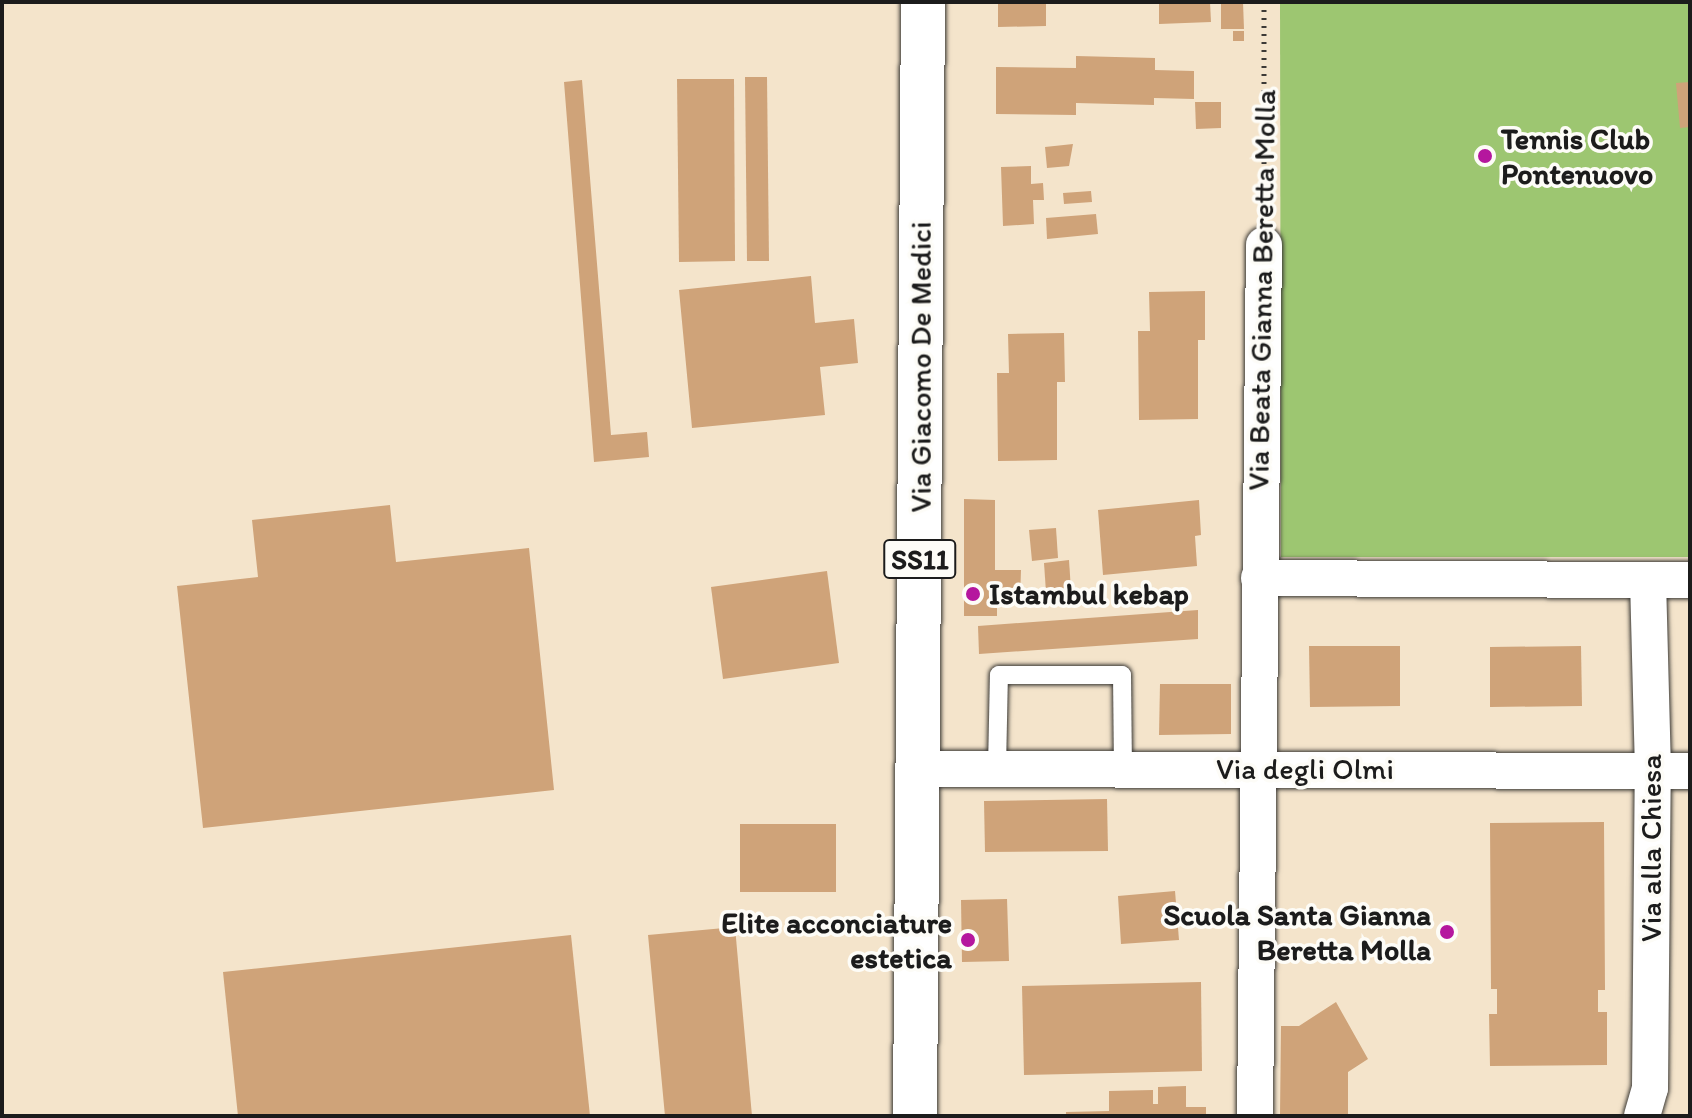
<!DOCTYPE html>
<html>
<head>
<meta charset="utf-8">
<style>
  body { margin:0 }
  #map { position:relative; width:1692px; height:1118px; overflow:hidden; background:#f4e4cb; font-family:Itim,sans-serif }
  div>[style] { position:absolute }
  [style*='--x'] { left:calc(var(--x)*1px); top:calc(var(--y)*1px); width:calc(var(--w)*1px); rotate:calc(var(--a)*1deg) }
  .green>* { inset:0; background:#9dc671 }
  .building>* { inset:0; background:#cfa379 }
  .path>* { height:5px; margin-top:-2.5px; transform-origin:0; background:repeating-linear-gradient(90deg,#3c3a36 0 2px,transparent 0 8px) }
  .roads { filter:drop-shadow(0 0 2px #3c3a36) drop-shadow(0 0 2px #3c3a36) }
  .lane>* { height:18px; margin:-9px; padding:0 9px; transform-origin:9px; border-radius:9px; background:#fff }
  .street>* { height:36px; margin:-18px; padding:0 18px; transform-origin:18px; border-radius:18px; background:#fff }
  .primary>* { height:44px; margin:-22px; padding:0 22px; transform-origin:22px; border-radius:22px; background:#fff }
  .dots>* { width:22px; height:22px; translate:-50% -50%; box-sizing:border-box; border:4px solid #fdfcf7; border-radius:50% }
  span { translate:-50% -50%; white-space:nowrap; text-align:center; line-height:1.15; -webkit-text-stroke:7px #fdfcf7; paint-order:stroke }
  .shield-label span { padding:2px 6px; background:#fdfcf7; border:2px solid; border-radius:6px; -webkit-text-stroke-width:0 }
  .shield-label { font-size:28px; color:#1c1c1c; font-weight:700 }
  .poi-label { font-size:30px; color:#1c1c1c; font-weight:700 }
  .left { translate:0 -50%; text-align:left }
  .right { translate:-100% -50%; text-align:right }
  .street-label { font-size:30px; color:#1c1c1c }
  .frame { position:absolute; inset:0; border:4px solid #1c1c1c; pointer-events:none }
</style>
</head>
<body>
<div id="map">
  <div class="green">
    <div style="clip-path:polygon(1280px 2px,1690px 2px,1690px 557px,1281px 557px)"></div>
  </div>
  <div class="building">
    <div style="clip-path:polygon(998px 2px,1046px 2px,1046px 26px,998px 27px)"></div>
    <div style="clip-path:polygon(1159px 2px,1210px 2px,1211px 22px,1159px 24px)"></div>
    <div style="clip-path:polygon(1221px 2px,1243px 2px,1244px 29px,1221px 29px)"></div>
    <div style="clip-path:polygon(1233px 31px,1244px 31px,1244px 41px,1233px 41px)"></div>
    <div style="clip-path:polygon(1076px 56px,1155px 58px,1155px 70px,1194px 71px,1194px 99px,1154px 98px,1154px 105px,1076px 103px,1076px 115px,996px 114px,996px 67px,1076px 68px)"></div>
    <div style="clip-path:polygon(745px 77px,767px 77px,769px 261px,747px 261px)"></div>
    <div style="clip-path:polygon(677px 79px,734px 79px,735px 261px,679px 262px)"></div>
    <div style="clip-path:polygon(582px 80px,611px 435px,647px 432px,649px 457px,594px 462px,564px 82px)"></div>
    <div style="clip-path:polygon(1690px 82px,1690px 127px,1680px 128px,1676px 83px)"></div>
    <div style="clip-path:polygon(1195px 102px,1221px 102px,1221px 128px,1196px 129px)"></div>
    <div style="clip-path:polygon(1073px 144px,1069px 166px,1047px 168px,1045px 147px)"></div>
    <div style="clip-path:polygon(1031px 166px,1031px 184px,1043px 183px,1044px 200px,1033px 200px,1034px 224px,1003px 226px,1001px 167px)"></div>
    <div style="clip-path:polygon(1091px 191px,1092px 202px,1064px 204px,1063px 193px)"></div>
    <div style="clip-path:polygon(1096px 214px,1098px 234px,1047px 239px,1046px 218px)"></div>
    <div style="clip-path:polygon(811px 276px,815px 323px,854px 319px,858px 363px,820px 367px,825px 415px,692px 428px,679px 290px)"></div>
    <div style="clip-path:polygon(1205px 291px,1205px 340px,1198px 340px,1198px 419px,1139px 420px,1138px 331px,1150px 331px,1149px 292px)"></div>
    <div style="clip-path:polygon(1064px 333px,1065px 382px,1057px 382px,1057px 460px,998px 461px,997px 373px,1009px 373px,1008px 334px)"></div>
    <div style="clip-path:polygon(964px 499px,995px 500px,995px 570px,1021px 570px,1020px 600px,997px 600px,997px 616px,964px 616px)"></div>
    <div style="clip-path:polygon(1199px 500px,1201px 535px,1195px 536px,1197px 566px,1103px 575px,1098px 510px)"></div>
    <div style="clip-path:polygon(390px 505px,396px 562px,529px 548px,554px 790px,203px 828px,177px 586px,258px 577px,252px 520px)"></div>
    <div style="clip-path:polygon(1056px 528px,1058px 558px,1032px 561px,1029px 530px)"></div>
    <div style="clip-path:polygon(1069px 560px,1071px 590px,1046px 592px,1044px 563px)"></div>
    <div style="clip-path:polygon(827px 571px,839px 663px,723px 679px,711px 587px)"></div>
    <div style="clip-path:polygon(1198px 610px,1198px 639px,979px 654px,978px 626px)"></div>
    <div style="clip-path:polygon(1309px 646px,1400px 646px,1400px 706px,1310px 707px)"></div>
    <div style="clip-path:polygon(1581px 646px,1582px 706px,1490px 707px,1490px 647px)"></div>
    <div style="clip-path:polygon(1160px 684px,1231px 684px,1231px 734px,1159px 735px)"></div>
    <div style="clip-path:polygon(1107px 799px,1108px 851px,985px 852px,984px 801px)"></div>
    <div style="clip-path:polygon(1604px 822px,1605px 990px,1598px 990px,1598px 1012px,1607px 1012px,1607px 1065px,1490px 1066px,1489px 1014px,1497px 1014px,1497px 989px,1491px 989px,1490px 823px)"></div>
    <div style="clip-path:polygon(740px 824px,836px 824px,836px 892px,740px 892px)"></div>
    <div style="clip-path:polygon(1175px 891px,1179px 940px,1121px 944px,1118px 896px)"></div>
    <div style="clip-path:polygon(1007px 899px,1009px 961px,962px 962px,961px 900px)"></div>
    <div style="clip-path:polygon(735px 927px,752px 1116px,665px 1116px,648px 935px)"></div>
    <div style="clip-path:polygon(571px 935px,590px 1116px,238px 1116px,223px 972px)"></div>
    <div style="clip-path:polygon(1201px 982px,1202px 1071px,1024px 1075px,1022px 986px)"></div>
    <div style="clip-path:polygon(1336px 1002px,1368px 1059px,1348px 1072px,1348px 1116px,1280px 1116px,1281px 1026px,1299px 1026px)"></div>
    <div style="clip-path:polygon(1186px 1086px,1186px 1107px,1206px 1107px,1206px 1116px,1066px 1116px,1066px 1112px,1109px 1111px,1109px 1091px,1153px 1090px,1153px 1104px,1158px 1104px,1158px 1087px)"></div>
  </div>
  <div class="path">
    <div style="--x:1264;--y:2;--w:210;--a:90"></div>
  </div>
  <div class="roads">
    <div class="lane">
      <div style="--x:997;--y:768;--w:93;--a:-88.8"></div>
      <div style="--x:999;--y:675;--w:123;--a:0"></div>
      <div style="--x:1122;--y:675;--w:94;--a:89.4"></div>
    </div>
    <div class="street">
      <div style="--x:1259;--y:578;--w:431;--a:0.3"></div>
      <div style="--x:919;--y:769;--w:771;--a:0.15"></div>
      <div style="--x:1255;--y:1116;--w:871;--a:-89.41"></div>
      <div style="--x:1642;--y:1116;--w:29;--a:-74"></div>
      <div style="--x:1650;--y:1088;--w:317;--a:-89.5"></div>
      <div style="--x:1653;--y:771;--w:191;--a:-91.5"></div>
    </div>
    <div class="primary">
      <div style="--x:915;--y:1116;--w:1114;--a:-89.59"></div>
    </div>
  </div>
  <div class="dots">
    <div style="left:1485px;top:156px;background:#b5179e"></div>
    <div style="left:973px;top:594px;background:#b5179e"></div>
    <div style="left:1447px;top:932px;background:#b5179e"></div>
    <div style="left:968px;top:940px;background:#b5179e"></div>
  </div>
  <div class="shield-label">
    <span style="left:920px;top:559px">SS11</span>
  </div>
  <div class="poi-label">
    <span class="left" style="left:1501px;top:156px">Tennis Club<br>Pontenuovo</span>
    <span class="left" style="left:989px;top:594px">Istambul kebap</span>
    <span class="right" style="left:1431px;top:932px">Scuola Santa Gianna<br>Beretta Molla</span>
    <span class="right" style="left:952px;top:940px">Elite acconciature<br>estetica</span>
  </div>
  <div class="street-label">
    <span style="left:1262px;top:290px;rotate:-89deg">Via Beata Gianna Beretta Molla</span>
    <span style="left:921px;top:367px;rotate:-90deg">Via Giacomo De Medici</span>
    <span style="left:1305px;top:769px">Via degli Olmi</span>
    <span style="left:1651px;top:848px;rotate:-90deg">Via alla Chiesa</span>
  </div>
  <div class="frame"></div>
</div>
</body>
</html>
